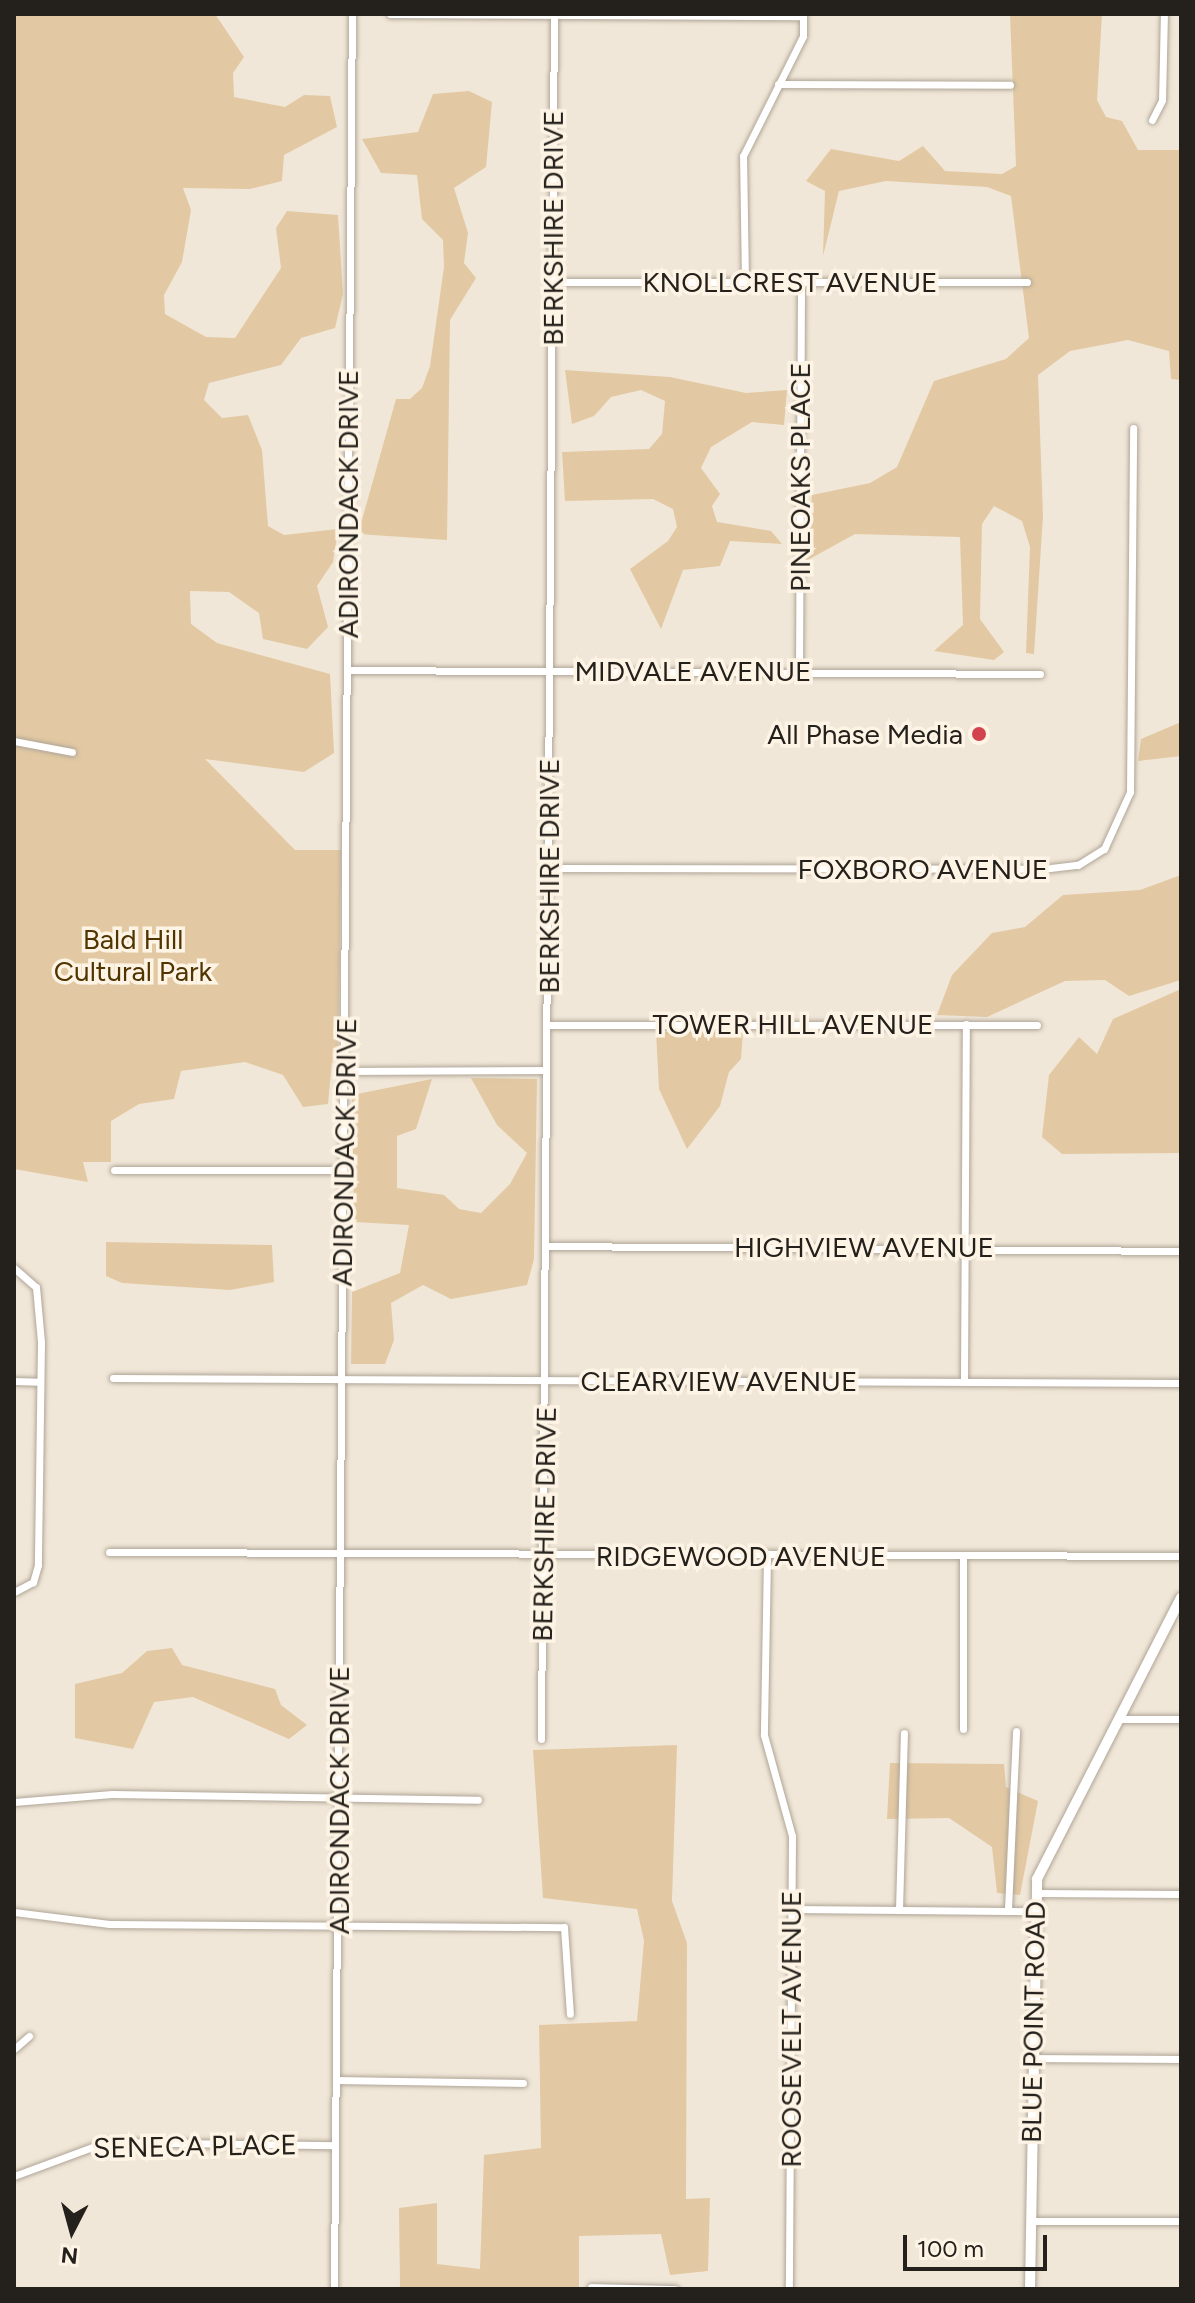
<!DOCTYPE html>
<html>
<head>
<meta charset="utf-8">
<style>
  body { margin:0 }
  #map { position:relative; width:1195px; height:2303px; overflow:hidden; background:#f1e7d8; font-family:Figtree,sans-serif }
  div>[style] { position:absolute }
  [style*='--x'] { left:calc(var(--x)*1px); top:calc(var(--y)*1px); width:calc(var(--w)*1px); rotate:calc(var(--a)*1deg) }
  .green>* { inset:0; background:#e2c9a3 }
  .roads { filter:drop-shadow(0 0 2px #afa597) drop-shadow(0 0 2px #afa597) }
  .street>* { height:7px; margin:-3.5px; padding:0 3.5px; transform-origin:3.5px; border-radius:3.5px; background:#fff }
  .secondary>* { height:10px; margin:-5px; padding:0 5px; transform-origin:5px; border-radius:5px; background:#fff }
  .dots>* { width:22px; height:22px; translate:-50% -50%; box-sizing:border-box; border:4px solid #fef4e5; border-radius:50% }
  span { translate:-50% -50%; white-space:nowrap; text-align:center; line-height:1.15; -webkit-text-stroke:7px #fef4e5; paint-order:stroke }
  .street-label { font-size:28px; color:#24201b }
  .poi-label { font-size:28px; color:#24201b }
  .right { translate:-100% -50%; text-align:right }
  .park-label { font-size:28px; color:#513500 }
  .frame { position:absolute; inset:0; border:16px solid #24201b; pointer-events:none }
  .north { position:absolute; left:32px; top:2191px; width:80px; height:80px; -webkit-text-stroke:6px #fef4e5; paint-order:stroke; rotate:186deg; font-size:22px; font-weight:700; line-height:32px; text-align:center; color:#24201b }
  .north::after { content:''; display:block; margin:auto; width:28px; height:36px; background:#24201b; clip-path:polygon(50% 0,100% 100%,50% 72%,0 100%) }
  .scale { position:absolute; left:903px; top:2235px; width:144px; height:36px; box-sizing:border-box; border:4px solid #24201b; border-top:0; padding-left:10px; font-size:24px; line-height:28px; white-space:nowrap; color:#24201b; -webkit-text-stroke:6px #fef4e5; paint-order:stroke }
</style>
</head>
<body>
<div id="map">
  <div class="green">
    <div style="clip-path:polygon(14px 14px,215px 14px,244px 57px,233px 73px,234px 97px,285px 107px,304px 95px,330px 96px,337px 127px,284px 155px,282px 181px,250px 189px,183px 188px,191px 210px,182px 262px,164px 295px,165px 314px,206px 337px,235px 338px,281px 268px,276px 228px,287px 211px,338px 215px,343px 294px,335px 328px,301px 338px,281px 365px,209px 383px,204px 400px,222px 418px,248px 415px,262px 450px,268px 526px,284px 535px,338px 529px,333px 562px,317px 586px,328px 627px,307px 649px,263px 639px,259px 613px,229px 592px,190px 591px,191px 624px,217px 643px,330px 674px,334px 753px,304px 772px,205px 759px,295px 850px,341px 850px,338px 1062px,332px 1062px,328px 1104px,303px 1107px,283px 1075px,245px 1062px,181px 1071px,174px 1099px,139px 1104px,111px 1121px,111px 1162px,83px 1162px,88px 1182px,14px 1169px)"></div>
    <div style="clip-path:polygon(1010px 14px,1102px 14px,1097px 100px,1106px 117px,1122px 121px,1138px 150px,1181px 150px,1181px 380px,1171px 379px,1169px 351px,1128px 340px,1070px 351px,1038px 375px,1043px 516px,1034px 654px,1026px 653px,1030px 547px,1022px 521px,994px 506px,982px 524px,980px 619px,1004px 652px,994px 660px,934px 651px,963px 625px,960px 537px,855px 534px,806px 561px,812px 495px,870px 483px,897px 467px,934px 381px,1006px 359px,1029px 338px,1011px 196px,987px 187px,886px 181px,839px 191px,823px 256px,825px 191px,806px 181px,831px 149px,899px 161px,923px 146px,945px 171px,1002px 174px,1016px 166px)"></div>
    <div style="clip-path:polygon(469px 91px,492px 102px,486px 167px,454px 188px,468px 233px,464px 263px,476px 278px,450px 320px,447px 540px,358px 534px,396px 399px,410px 399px,422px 388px,430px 366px,444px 267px,443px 240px,422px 219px,417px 175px,381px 173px,362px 139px,418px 132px,433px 94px)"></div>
    <div style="clip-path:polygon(565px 370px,670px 377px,746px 393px,787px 390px,784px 425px,752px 422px,711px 447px,701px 468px,720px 494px,712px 506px,717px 522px,771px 531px,782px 544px,730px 541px,720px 566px,683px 570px,661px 629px,630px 569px,668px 541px,677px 527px,673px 509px,653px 499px,565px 501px,562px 452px,649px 449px,662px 434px,665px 401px,641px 390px,611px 397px,594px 416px,572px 424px)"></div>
    <div style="clip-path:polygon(1181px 722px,1181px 756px,1138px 761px,1141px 739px)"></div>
    <div style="clip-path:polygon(1181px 875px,1181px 980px,1129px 996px,1105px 980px,1065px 981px,987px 1017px,937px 1015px,952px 975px,992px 933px,1025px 927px,1063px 895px,1140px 890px)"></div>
    <div style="clip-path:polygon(1181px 989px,1181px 1153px,1062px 1154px,1042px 1137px,1049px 1075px,1079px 1037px,1097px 1054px,1113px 1019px)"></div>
    <div style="clip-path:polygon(656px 1032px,743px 1032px,741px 1059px,729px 1072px,720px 1106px,687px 1149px,659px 1089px)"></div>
    <div style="clip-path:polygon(471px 1078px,537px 1079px,534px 1259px,527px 1285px,451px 1299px,423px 1285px,391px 1303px,394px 1340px,385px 1364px,351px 1364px,352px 1292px,400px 1273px,409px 1225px,354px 1222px,352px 1095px,432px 1079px,416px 1129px,397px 1136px,397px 1188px,444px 1195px,459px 1209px,481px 1213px,510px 1184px,527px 1153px,497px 1125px)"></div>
    <div style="clip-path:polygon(106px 1242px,272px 1245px,274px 1282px,230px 1290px,122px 1283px,106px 1276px)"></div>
    <div style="clip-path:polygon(172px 1648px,182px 1665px,275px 1689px,281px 1705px,307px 1725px,289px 1739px,193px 1697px,154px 1702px,133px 1749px,75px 1738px,75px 1684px,122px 1673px,147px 1651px)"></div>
    <div style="clip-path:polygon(677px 1745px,672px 1901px,687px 1943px,686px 2199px,710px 2198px,708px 2271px,670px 2275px,661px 2234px,579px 2236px,579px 2289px,400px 2289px,399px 2208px,437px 2203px,437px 2264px,480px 2269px,484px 2155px,541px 2148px,539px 2025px,637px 2021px,644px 1941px,637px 1909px,543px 1898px,533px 1750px)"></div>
    <div style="clip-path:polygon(890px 1763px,1004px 1764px,1006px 1787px,1038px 1801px,1020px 1895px,997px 1893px,992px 1847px,949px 1818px,887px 1819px)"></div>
  </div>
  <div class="roads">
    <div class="street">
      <div style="--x:390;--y:14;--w:413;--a:0.3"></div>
      <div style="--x:778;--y:84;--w:232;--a:0.2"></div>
      <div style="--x:1152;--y:120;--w:22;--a:-63"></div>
      <div style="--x:1162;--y:100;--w:86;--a:-88.7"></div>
      <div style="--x:745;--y:281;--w:125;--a:-90.9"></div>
      <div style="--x:743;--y:156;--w:134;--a:-63.4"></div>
      <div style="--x:803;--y:36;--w:22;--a:-90"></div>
      <div style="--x:553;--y:282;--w:474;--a:0"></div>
      <div style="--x:347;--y:670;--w:693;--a:0.33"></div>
      <div style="--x:799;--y:671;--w:389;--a:-89.7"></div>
      <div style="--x:14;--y:741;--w:59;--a:10.7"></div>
      <div style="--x:549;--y:868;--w:494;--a:0.1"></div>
      <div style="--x:1043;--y:869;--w:35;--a:-7"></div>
      <div style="--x:1078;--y:865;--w:31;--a:-32"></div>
      <div style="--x:1104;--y:849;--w:63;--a:-65.5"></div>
      <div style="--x:1130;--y:792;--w:364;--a:-89.5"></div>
      <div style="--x:548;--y:1025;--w:489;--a:0"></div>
      <div style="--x:346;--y:1071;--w:200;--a:-0.3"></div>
      <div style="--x:114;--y:1170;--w:229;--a:0"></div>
      <div style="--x:547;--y:1246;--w:634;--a:0.45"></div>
      <div style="--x:14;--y:1268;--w:29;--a:41"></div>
      <div style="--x:36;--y:1287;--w:55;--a:84.8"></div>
      <div style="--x:41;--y:1342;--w:223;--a:90.8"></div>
      <div style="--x:38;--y:1565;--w:18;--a:106"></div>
      <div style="--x:33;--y:1582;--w:21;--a:152"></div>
      <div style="--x:113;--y:1378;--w:1068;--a:0.27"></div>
      <div style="--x:964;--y:1380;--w:356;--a:-89.7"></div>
      <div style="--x:14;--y:1381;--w:25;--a:2"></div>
      <div style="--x:109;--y:1552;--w:1072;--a:0.21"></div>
      <div style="--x:767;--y:1556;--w:179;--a:91"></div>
      <div style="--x:764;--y:1735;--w:105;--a:74.5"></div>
      <div style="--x:792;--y:1836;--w:453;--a:90.4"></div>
      <div style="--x:1120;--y:1719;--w:61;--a:0"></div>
      <div style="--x:963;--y:1729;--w:172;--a:-90"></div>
      <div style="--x:541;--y:1739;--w:1725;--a:-89.57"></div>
      <div style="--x:14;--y:1802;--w:98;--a:-4.7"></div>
      <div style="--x:112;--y:1794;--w:366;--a:0.9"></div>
      <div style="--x:1036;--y:1893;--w:145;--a:0.4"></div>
      <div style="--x:792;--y:1909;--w:244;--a:0.5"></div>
      <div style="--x:1008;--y:1909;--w:178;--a:-87.4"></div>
      <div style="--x:899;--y:1910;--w:177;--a:-88.4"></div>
      <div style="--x:14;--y:1912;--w:96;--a:7.2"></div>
      <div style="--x:109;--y:1924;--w:455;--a:0.4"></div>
      <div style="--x:564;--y:1927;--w:87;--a:86.1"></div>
      <div style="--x:14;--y:2049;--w:20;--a:-41"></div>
      <div style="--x:1029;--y:2058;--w:152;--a:0.4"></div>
      <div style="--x:339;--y:2080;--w:184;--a:0.9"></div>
      <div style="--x:14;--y:2176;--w:98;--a:-20.3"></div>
      <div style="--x:106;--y:2142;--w:229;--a:0.8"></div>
      <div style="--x:1032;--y:2221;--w:149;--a:0"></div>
      <div style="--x:591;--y:2287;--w:84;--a:1.4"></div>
      <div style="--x:334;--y:2289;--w:2275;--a:-89.55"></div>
    </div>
    <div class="secondary">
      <div style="--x:1030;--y:2289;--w:410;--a:-89"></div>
      <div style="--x:1037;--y:1879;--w:316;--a:-62.9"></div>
    </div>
  </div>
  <div class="dots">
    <div style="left:979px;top:734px;background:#d2424f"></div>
  </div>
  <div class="street-label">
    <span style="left:553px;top:228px;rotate:-90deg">BERKSHIRE DRIVE</span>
    <span style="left:790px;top:282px">KNOLLCREST AVENUE</span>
    <span style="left:800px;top:477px;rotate:-90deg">PINEOAKS PLACE</span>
    <span style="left:348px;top:504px;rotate:-90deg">ADIRONDACK DRIVE</span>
    <span style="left:693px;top:671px">MIDVALE AVENUE</span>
    <span style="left:923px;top:869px">FOXBORO AVENUE</span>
    <span style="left:549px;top:876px;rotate:-90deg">BERKSHIRE DRIVE</span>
    <span style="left:793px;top:1024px">TOWER HILL AVENUE</span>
    <span style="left:344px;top:1152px;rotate:-89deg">ADIRONDACK DRIVE</span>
    <span style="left:864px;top:1247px">HIGHVIEW AVENUE</span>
    <span style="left:719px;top:1381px">CLEARVIEW AVENUE</span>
    <span style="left:544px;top:1524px;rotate:-89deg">BERKSHIRE DRIVE</span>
    <span style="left:741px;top:1556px">RIDGEWOOD AVENUE</span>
    <span style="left:339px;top:1800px;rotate:-90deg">ADIRONDACK DRIVE</span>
    <span style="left:1033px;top:2022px;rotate:-89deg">BLUE POINT ROAD</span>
    <span style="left:791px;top:2029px;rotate:-90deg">ROOSEVELT AVENUE</span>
    <span style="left:195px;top:2146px;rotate:-1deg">SENECA PLACE</span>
  </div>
  <div class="poi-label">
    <span class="right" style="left:963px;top:734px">All Phase Media</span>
  </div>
  <div class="park-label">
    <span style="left:133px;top:955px">Bald Hill<br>Cultural Park</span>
  </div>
  <div class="frame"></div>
  <div class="north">N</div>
  <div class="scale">100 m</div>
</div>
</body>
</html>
